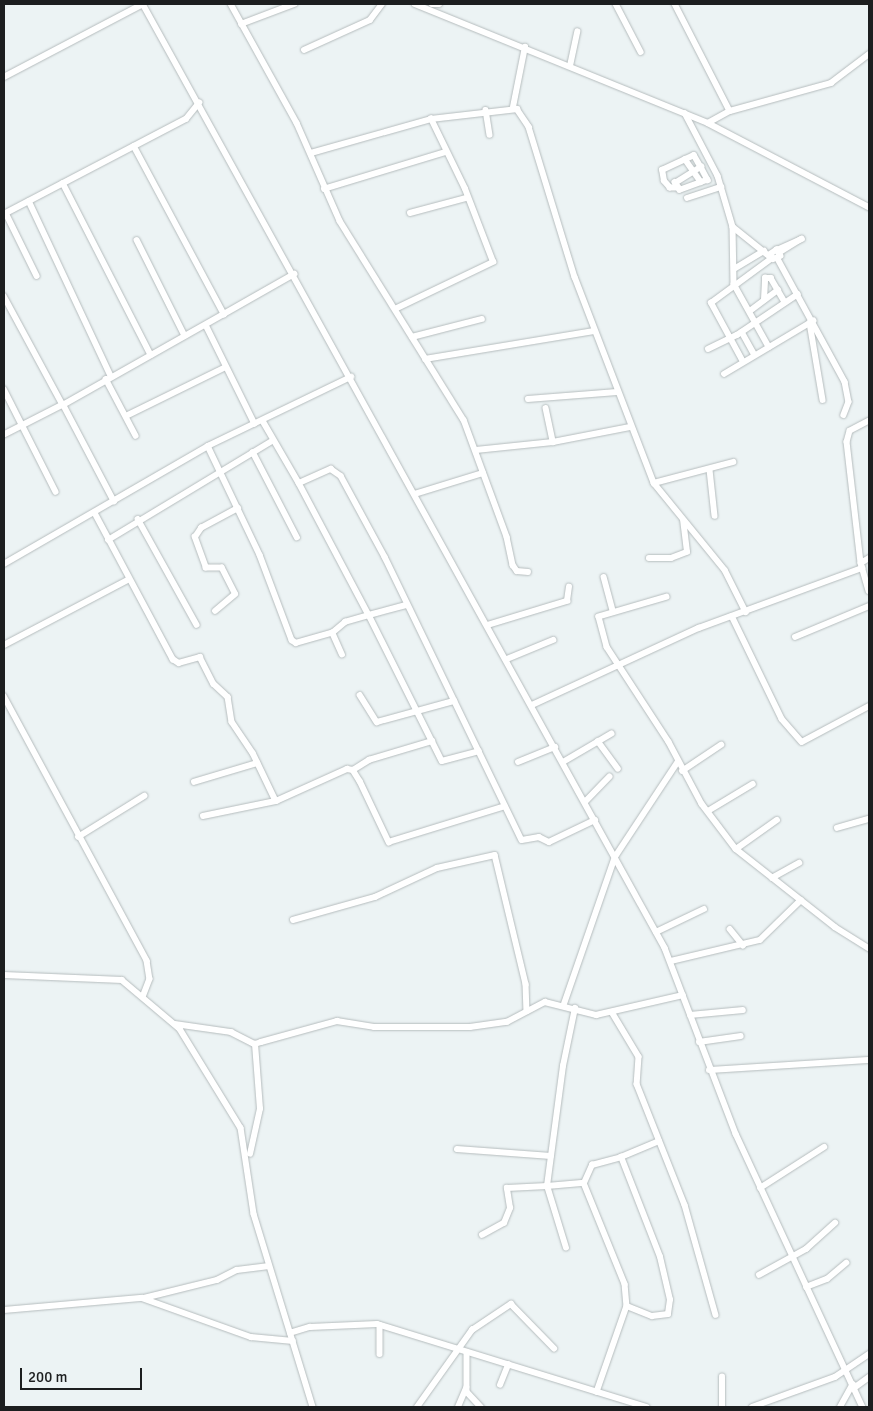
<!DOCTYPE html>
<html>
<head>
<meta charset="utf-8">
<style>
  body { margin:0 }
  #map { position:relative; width:873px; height:1411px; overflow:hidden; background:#ecf3f4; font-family:Signika,sans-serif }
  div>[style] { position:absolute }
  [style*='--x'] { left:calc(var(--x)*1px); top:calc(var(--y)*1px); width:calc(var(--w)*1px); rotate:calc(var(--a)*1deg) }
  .roads { filter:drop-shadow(0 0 1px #b5bcbd) drop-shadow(0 0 1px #b5bcbd) }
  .minor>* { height:5.5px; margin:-2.75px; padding:0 2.75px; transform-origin:2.75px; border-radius:2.75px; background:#fff }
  span { translate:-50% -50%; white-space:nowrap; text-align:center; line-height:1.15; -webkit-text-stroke:5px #ecf3f4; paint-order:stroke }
  .frame { position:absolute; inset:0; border:5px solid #1c1e1f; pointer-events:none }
  .scale { position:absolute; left:20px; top:1368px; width:122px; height:22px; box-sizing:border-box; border:2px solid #1c1e1f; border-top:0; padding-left:6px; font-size:15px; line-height:18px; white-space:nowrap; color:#1c1e1f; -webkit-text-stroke:4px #ecf3f4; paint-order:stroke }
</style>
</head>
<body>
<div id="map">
  <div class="roads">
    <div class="minor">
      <div style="--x:231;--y:4;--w:136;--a:61"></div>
      <div style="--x:297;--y:123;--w:107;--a:66.3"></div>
      <div style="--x:340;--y:221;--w:234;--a:58.1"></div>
      <div style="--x:464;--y:420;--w:125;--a:69.8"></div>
      <div style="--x:507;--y:537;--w:29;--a:78"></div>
      <div style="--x:513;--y:565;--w:7;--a:56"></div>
      <div style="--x:517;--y:571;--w:11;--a:5"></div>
      <div style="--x:415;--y:4;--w:316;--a:22.1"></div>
      <div style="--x:708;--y:123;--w:182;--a:27.6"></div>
      <div style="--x:432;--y:4;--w:7;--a:0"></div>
      <div style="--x:616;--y:4;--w:54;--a:62.5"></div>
      <div style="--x:675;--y:4;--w:120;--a:62.8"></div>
      <div style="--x:241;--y:24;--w:57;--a:-20.7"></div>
      <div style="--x:304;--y:50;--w:72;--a:-24.4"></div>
      <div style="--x:370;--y:20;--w:20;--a:-53"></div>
      <div style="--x:570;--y:66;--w:35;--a:-78"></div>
      <div style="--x:4;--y:77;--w:157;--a:-27.7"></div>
      <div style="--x:143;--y:4;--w:1079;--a:61.06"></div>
      <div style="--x:665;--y:948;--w:199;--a:69.1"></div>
      <div style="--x:736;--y:1134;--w:301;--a:65.1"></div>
      <div style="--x:513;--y:107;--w:61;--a:-78.7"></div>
      <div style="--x:486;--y:110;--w:25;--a:81"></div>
      <div style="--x:685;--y:113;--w:71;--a:62.4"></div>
      <div style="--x:718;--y:176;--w:53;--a:73.6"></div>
      <div style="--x:733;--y:227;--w:51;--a:38.7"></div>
      <div style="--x:773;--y:259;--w:8;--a:-23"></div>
      <div style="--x:780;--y:256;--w:7;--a:-117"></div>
      <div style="--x:777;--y:250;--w:7;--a:146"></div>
      <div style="--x:708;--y:123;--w:25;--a:-29"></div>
      <div style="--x:730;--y:111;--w:105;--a:-15.5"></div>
      <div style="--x:831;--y:83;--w:48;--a:-37.3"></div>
      <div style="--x:134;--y:146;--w:191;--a:61.8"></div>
      <div style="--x:224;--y:314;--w:81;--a:-29.7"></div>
      <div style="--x:311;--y:153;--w:125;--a:-15.8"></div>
      <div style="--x:431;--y:119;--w:87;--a:-6.6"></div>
      <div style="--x:517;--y:109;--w:22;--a:56"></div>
      <div style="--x:529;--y:127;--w:157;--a:73"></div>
      <div style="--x:575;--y:277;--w:221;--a:69"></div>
      <div style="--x:654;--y:483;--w:112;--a:50.8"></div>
      <div style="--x:725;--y:570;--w:47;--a:63.4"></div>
      <div style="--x:685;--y:159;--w:28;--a:55"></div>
      <div style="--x:63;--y:183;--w:193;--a:62.9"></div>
      <div style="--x:677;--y:188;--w:7;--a:180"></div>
      <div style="--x:670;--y:188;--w:9;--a:-131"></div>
      <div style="--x:664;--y:181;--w:11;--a:-100"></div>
      <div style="--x:662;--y:170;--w:35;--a:-25"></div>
      <div style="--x:694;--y:155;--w:14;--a:60"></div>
      <div style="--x:701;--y:167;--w:15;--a:62"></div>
      <div style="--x:708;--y:180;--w:30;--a:160"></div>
      <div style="--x:680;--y:190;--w:9;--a:-126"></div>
      <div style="--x:675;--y:183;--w:31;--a:-32"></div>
      <div style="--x:324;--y:189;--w:127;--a:-16.9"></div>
      <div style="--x:687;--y:198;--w:36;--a:-18"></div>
      <div style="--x:29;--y:201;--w:193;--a:64.9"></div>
      <div style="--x:6;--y:213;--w:70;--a:63.8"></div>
      <div style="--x:410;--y:213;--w:58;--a:-15"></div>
      <div style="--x:4;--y:214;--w:205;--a:-27.6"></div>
      <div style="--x:186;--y:119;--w:21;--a:-51"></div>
      <div style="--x:733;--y:227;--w:57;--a:89"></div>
      <div style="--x:734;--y:284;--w:72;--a:60.9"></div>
      <div style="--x:137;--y:240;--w:107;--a:63.4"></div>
      <div style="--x:777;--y:250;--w:27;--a:-24"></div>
      <div style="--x:802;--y:239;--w:26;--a:148"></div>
      <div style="--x:778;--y:259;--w:140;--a:61.4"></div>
      <div style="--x:845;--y:382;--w:20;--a:79"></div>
      <div style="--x:849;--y:402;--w:14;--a:111"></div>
      <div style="--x:734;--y:269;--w:35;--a:-31"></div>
      <div style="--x:765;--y:278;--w:6;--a:0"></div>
      <div style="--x:771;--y:278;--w:28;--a:60"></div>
      <div style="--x:4;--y:296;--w:124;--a:61.6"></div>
      <div style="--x:63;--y:405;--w:66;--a:153"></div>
      <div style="--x:764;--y:300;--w:22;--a:-87"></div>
      <div style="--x:395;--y:309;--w:109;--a:-25.6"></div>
      <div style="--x:493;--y:262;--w:78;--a:-111"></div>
      <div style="--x:465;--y:189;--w:78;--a:-115.9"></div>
      <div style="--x:750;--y:311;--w:35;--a:-37"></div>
      <div style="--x:810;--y:323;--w:78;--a:80.4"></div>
      <div style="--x:206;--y:325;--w:110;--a:63.7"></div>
      <div style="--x:742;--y:332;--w:26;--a:61"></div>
      <div style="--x:412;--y:337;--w:72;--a:-14.4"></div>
      <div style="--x:708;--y:349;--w:32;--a:-26"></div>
      <div style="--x:737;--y:335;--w:73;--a:-33.9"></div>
      <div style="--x:425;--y:359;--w:171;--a:-9.4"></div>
      <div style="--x:743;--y:362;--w:67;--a:-118.5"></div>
      <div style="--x:711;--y:303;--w:76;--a:-36.4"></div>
      <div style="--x:724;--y:374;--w:104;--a:-30.8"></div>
      <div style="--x:106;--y:379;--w:64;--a:62.2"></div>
      <div style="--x:4;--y:389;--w:115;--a:63.2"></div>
      <div style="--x:528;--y:399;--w:89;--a:-4.5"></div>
      <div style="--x:546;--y:408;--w:35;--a:78"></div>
      <div style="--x:126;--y:416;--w:111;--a:-26.1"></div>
      <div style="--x:263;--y:421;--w:72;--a:59.9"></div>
      <div style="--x:299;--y:483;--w:35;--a:-24"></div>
      <div style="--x:331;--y:469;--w:12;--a:35"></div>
      <div style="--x:341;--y:476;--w:92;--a:61.5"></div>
      <div style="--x:385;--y:557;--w:314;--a:64.2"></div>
      <div style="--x:522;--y:840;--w:17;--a:-10"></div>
      <div style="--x:539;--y:837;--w:11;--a:27"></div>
      <div style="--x:549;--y:842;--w:51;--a:-25.6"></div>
      <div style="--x:869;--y:421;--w:21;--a:152"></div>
      <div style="--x:850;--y:431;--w:11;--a:105"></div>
      <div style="--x:847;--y:442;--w:122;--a:83.4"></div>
      <div style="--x:861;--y:563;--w:29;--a:74"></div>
      <div style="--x:208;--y:446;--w:121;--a:64.5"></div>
      <div style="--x:260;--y:555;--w:91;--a:69.4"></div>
      <div style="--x:292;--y:640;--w:5;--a:37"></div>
      <div style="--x:296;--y:643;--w:37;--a:-16"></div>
      <div style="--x:476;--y:450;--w:77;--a:-5.9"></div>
      <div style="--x:553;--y:442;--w:78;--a:-11"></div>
      <div style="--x:253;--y:452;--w:96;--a:62.6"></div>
      <div style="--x:710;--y:470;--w:46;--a:83.8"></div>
      <div style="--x:299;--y:483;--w:149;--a:62.1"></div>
      <div style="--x:369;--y:615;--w:39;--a:-15"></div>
      <div style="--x:654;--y:483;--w:82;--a:-14.9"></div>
      <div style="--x:415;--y:494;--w:71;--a:-17.2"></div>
      <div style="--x:114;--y:502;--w:110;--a:-117.7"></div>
      <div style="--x:63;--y:405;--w:185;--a:-29.5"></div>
      <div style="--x:95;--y:513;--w:166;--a:61.9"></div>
      <div style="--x:173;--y:659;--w:7;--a:34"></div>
      <div style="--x:179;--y:663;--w:22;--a:-16"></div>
      <div style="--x:200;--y:657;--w:30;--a:63"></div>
      <div style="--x:214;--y:684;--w:19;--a:43"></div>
      <div style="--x:228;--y:697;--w:25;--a:81"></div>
      <div style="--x:232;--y:722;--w:37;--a:56"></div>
      <div style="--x:253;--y:753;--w:53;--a:64.4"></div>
      <div style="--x:138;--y:519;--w:121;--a:60.9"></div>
      <div style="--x:108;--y:540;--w:192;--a:-31.1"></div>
      <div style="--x:649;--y:558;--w:22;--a:0"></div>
      <div style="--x:671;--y:558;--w:17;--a:-21"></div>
      <div style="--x:687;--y:552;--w:31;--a:-97"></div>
      <div style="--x:861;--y:563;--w:9;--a:-32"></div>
      <div style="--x:4;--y:564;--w:236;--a:-30"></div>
      <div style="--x:208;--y:446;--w:159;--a:-25.8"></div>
      <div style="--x:604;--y:577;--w:34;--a:75"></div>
      <div style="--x:667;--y:597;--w:71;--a:163.6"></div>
      <div style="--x:599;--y:617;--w:31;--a:75"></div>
      <div style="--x:607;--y:647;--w:113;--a:56.9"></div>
      <div style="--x:669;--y:742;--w:70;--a:62"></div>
      <div style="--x:702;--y:804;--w:56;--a:52.9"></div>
      <div style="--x:736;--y:849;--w:126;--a:38.2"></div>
      <div style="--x:835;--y:927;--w:40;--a:32"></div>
      <div style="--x:215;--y:611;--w:26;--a:-40"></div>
      <div style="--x:235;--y:594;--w:29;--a:-117"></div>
      <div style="--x:222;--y:568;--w:16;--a:180"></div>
      <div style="--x:206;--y:568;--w:33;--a:-110"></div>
      <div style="--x:195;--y:537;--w:11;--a:-56"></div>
      <div style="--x:201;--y:528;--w:42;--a:-28.4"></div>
      <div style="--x:732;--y:616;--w:114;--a:64.1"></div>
      <div style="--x:782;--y:719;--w:30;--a:49"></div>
      <div style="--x:802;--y:742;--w:76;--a:-28.2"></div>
      <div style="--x:488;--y:625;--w:83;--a:-16.9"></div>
      <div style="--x:567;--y:601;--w:14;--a:-82"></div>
      <div style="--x:795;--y:637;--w:80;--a:-22.7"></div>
      <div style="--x:4;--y:645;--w:140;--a:-27.7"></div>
      <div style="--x:342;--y:655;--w:24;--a:-114"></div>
      <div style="--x:332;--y:633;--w:17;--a:-40"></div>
      <div style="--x:345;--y:622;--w:25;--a:-16"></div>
      <div style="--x:369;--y:615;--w:163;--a:63.4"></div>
      <div style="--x:442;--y:761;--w:38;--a:-15"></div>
      <div style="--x:507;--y:659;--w:50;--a:-22.4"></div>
      <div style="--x:360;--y:695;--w:32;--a:58"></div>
      <div style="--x:377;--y:722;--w:80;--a:-15.3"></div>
      <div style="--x:4;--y:696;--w:301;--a:61.6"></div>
      <div style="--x:147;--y:961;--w:18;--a:81"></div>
      <div style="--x:150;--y:979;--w:19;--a:111"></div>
      <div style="--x:532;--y:705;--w:184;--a:-24.8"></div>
      <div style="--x:699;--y:628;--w:174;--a:-20.2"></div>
      <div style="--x:598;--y:741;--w:34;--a:54"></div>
      <div style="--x:518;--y:762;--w:40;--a:-22"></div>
      <div style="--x:563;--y:762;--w:56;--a:-30.3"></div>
      <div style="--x:353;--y:770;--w:19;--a:-32"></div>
      <div style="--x:369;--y:760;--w:66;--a:-16.8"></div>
      <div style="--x:682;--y:771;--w:47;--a:-33.7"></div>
      <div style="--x:194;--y:782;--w:66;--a:-16.8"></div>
      <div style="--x:585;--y:802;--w:35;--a:-46"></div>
      <div style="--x:708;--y:811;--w:52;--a:-31"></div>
      <div style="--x:203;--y:816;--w:75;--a:-11.6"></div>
      <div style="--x:276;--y:801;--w:78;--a:-24.3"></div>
      <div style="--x:347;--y:769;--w:6;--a:9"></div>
      <div style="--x:353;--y:770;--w:13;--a:58"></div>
      <div style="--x:360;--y:781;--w:68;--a:64.6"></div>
      <div style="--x:389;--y:842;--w:121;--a:-17.2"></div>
      <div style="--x:837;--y:828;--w:33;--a:-16"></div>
      <div style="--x:78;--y:837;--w:78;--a:-31.8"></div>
      <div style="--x:736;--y:849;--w:50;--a:-35.3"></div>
      <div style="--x:772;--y:878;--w:31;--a:-29"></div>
      <div style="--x:293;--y:920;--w:85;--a:-15.7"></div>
      <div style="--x:375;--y:897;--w:68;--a:-25.1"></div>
      <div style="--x:437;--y:868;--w:59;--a:-12.6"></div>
      <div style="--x:495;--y:855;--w:133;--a:76.5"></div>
      <div style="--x:526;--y:984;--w:27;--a:88"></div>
      <div style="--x:730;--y:929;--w:21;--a:51"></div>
      <div style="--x:656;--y:932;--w:53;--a:-25.6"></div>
      <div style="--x:671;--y:961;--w:91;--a:-13.3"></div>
      <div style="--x:760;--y:940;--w:57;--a:-44.3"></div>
      <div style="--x:4;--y:975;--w:118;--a:2.4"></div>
      <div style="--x:122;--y:980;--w:76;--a:40.2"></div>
      <div style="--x:180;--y:1029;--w:116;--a:58.4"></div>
      <div style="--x:241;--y:1128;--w:87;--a:81.4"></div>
      <div style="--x:254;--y:1214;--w:202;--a:73"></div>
      <div style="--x:564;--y:1004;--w:156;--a:-70.9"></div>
      <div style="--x:615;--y:857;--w:113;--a:-56.6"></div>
      <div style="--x:612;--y:1012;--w:52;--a:59"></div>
      <div style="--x:639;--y:1057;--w:27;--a:94"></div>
      <div style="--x:637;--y:1084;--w:130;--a:68.4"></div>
      <div style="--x:685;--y:1205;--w:114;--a:74.3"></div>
      <div style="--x:690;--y:1015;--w:53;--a:-5.4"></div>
      <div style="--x:175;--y:1024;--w:57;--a:8.1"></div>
      <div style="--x:231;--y:1032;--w:27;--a:27"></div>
      <div style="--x:699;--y:1042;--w:42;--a:-8.1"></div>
      <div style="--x:709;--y:1070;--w:160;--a:-3.6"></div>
      <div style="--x:457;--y:1149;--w:94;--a:4.3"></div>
      <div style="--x:250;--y:1154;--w:46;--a:-77.5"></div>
      <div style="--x:260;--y:1109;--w:65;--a:-94.4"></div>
      <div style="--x:255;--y:1044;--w:6;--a:-18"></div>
      <div style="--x:261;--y:1042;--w:79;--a:-15.4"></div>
      <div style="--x:337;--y:1021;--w:37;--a:9"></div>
      <div style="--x:374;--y:1027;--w:96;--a:0"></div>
      <div style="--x:470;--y:1027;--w:37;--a:-8"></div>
      <div style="--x:507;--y:1022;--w:43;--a:-27.8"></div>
      <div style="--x:545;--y:1002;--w:53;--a:14.3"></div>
      <div style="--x:596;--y:1015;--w:89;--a:-12.9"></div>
      <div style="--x:584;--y:1183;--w:20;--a:-66"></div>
      <div style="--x:592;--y:1165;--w:30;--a:-15"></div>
      <div style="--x:760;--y:1188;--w:76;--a:-32.6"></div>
      <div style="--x:482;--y:1235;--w:25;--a:-29"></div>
      <div style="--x:504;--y:1223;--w:16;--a:-68"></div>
      <div style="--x:510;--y:1208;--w:20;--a:-99"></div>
      <div style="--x:507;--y:1188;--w:40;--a:-2.9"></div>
      <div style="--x:547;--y:1186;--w:121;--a:-82.4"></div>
      <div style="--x:563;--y:1066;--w:59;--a:-78.3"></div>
      <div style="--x:566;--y:1248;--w:65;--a:-107"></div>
      <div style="--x:547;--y:1186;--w:37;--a:-5"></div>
      <div style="--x:584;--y:1183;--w:109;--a:67.9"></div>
      <div style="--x:625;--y:1284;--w:22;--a:85"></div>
      <div style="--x:627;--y:1306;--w:91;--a:109.2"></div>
      <div style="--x:759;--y:1275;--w:54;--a:-29"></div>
      <div style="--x:806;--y:1249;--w:39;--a:-42"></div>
      <div style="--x:806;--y:1287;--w:22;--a:-21"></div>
      <div style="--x:827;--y:1279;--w:25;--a:-40"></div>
      <div style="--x:144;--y:1298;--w:75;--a:-13.9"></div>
      <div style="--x:217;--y:1280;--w:22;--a:-27"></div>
      <div style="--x:237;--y:1270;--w:32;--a:-7"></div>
      <div style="--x:627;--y:1306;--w:27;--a:22"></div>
      <div style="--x:652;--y:1316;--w:16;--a:-7"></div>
      <div style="--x:668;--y:1314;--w:14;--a:-82"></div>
      <div style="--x:670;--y:1300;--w:44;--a:-103.1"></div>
      <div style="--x:660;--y:1257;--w:107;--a:-111.3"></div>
      <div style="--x:621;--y:1157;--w:41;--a:-22.8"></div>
      <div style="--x:4;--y:1310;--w:139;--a:-5"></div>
      <div style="--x:142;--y:1298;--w:116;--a:19.7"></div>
      <div style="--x:251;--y:1337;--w:42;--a:5.4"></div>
      <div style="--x:380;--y:1325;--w:29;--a:90"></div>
      <div style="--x:290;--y:1333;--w:21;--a:-17"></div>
      <div style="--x:310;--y:1327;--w:67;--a:-2.6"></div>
      <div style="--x:377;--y:1324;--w:282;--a:17.1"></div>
      <div style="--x:467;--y:1352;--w:40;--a:90"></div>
      <div style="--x:467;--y:1392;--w:21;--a:47"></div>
      <div style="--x:500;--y:1385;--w:22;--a:-68"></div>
      <div style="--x:854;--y:1388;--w:19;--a:-36"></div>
      <div style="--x:417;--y:1407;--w:95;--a:-54.5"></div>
      <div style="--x:472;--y:1330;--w:47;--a:-33.7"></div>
      <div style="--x:511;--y:1304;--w:62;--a:45.7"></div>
      <div style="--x:458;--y:1407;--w:21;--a:-67"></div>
      <div style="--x:722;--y:1407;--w:30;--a:-90"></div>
      <div style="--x:752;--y:1407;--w:88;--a:-19.9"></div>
      <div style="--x:835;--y:1377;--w:41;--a:-34.1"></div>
      <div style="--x:840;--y:1407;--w:26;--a:-61"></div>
    </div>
  </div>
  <div class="frame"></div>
  <div class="scale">200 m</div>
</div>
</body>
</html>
